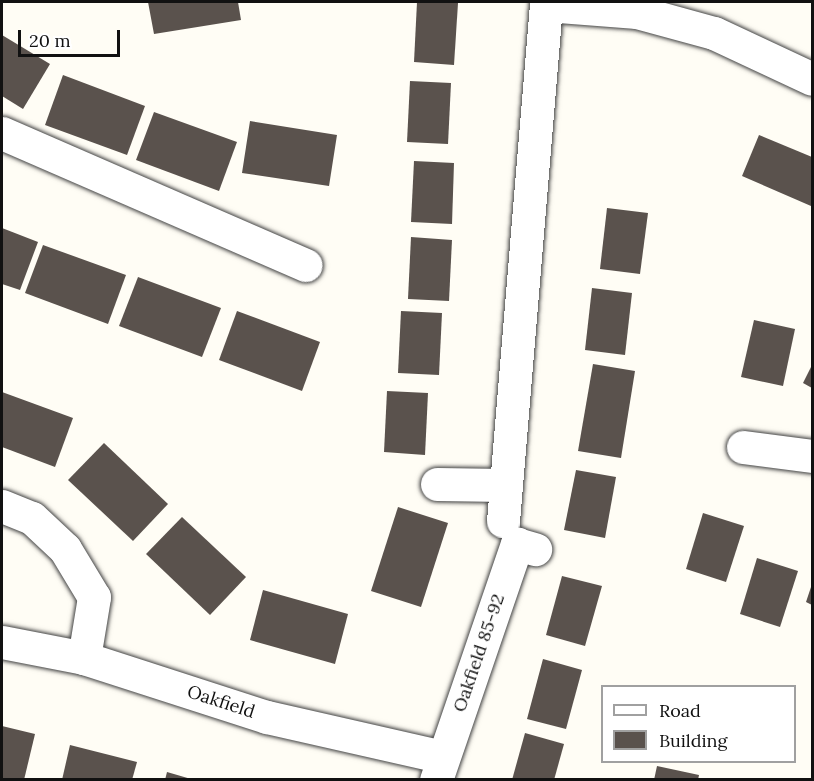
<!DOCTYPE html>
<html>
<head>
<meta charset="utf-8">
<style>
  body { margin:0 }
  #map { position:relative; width:814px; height:781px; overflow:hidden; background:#fffdf5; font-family:Lora,serif }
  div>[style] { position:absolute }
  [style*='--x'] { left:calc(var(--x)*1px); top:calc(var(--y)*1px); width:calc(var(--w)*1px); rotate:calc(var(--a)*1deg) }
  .building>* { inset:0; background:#5a524d }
  .roads { filter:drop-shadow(0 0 2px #444) drop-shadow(0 0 2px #444) }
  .minor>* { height:33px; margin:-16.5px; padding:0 16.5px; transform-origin:16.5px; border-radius:16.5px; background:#fff }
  span { translate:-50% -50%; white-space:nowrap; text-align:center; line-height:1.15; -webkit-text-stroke:6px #fff; paint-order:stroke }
  .street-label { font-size:18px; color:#111 }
  .frame { position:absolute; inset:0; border:3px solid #111; pointer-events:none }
  .legend { position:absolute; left:601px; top:685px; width:195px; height:78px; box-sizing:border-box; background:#fff; border:2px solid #a0a0a0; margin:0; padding:8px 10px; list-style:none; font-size:18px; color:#111 }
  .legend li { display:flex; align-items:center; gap:12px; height:30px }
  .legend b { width:30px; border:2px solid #a0a0a0 }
  .scale { position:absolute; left:18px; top:30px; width:102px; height:27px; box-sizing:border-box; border:3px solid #111; border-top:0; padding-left:8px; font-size:18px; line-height:21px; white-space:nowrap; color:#111; -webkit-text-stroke:4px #fff; paint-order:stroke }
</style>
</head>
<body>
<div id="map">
  <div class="building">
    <div style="clip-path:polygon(148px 2px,238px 2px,241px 20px,154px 34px)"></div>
    <div style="clip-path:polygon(417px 2px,458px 3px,454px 65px,414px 62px)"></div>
    <div style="clip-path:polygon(2px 35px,50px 64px,23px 109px,2px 96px)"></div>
    <div style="clip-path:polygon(63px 75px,145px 106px,127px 155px,45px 125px)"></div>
    <div style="clip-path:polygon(410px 81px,451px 83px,448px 144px,407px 142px)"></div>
    <div style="clip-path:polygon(154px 112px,237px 142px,219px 191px,136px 160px)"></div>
    <div style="clip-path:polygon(250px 121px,337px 135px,329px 186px,242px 173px)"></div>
    <div style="clip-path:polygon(759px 135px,812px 157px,811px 206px,742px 176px)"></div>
    <div style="clip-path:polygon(414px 161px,454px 163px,452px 224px,411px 222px)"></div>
    <div style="clip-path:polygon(607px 208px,648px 213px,640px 274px,600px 269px)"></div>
    <div style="clip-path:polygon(2px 228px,38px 242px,20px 290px,2px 284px)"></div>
    <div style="clip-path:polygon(411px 237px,452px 240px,449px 301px,408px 299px)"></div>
    <div style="clip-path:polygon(43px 245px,126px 275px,108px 324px,25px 293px)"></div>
    <div style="clip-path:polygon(138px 277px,221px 308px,202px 357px,119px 326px)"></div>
    <div style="clip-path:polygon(592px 288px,632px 293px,625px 355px,585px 350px)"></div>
    <div style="clip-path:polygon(237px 311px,320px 342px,302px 391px,219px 360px)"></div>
    <div style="clip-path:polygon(401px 311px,442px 313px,439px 375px,398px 373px)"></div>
    <div style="clip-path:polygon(754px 320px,795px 329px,783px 386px,741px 377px)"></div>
    <div style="clip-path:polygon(593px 364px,635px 371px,621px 458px,578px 451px)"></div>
    <div style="clip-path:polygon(812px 365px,812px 388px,803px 383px)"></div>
    <div style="clip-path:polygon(387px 391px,428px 393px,425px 455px,384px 452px)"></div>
    <div style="clip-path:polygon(2px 392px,73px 418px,55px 467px,2px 447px)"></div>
    <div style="clip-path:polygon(104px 443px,168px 504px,133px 541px,68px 480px)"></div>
    <div style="clip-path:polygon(576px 470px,616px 477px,605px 538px,564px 530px)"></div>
    <div style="clip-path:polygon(398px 507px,448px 523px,421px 607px,371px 591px)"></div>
    <div style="clip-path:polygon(703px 513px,744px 526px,726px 582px,686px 569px)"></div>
    <div style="clip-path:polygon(182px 517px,246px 577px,210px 615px,146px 554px)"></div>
    <div style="clip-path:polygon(757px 558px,798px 571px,780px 627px,740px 614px)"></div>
    <div style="clip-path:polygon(562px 576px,602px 586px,585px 646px,546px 635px)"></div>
    <div style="clip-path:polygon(812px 584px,812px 605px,806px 602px)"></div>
    <div style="clip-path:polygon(263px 590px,348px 614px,335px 664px,250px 640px)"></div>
    <div style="clip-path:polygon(543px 659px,582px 670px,566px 729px,527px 719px)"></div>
    <div style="clip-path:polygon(2px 726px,35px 734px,24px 780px,2px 780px)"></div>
    <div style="clip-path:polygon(525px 733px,564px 744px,554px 780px,512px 780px)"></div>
    <div style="clip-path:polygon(70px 745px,137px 762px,132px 780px,62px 780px)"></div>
    <div style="clip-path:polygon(657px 766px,699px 775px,698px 780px,654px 780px)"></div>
    <div style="clip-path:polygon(167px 772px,191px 779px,191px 780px,165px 780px)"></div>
  </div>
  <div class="roads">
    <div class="minor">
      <div style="--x:2;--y:133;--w:331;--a:23.5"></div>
      <div style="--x:743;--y:447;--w:70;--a:7.4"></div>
      <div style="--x:437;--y:484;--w:69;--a:0.8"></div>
      <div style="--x:2;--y:506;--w:32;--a:22"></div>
      <div style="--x:32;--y:518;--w:45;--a:43.2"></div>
      <div style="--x:65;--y:549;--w:56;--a:58.9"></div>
      <div style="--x:94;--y:597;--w:62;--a:99.3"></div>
      <div style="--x:503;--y:521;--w:518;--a:-85.24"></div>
      <div style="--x:546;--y:5;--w:91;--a:4.4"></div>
      <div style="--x:637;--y:12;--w:80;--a:15.3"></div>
      <div style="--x:714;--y:33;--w:108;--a:25.1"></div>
      <div style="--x:2;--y:642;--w:84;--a:11"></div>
      <div style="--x:84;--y:658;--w:192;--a:17.9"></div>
      <div style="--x:267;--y:717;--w:180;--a:12.8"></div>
      <div style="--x:436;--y:780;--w:250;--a:-71.1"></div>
      <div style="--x:517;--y:544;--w:19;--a:16"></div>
    </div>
  </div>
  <div class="street-label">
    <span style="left:479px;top:653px;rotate:-71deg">Oakfield 85-92</span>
    <span style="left:221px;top:702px;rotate:18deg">Oakfield</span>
  </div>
  <div class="frame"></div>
  <ul class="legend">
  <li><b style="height:8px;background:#fff"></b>Road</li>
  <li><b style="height:16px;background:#5a524d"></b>Building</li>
  </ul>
  <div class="scale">20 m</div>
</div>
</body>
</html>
